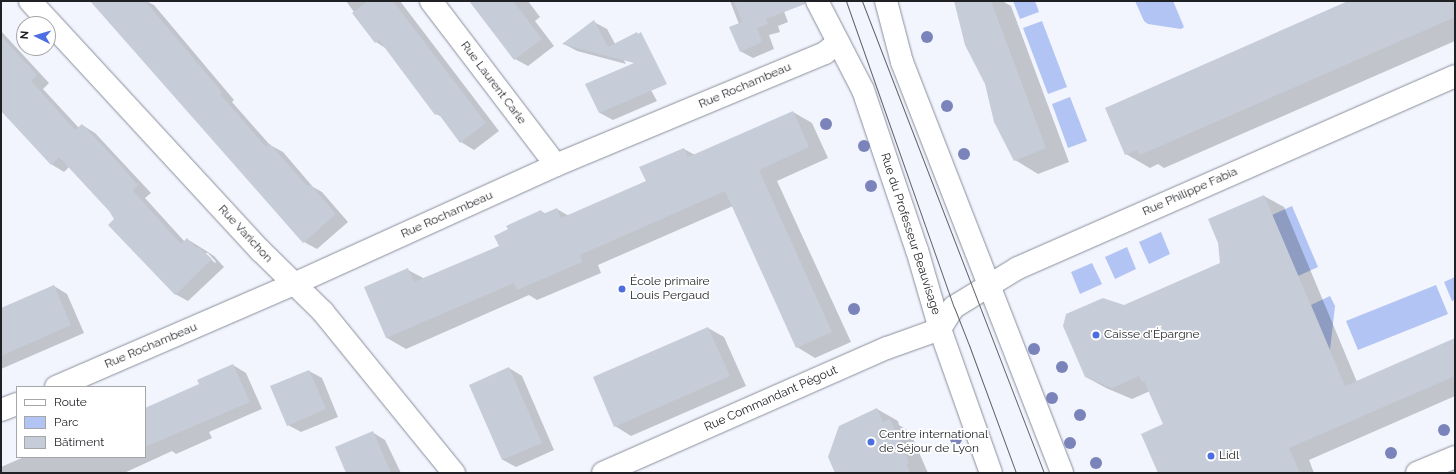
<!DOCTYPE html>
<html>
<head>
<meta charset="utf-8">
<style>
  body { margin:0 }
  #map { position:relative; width:1456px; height:474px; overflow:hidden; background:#f2f5fe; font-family:Raleway,sans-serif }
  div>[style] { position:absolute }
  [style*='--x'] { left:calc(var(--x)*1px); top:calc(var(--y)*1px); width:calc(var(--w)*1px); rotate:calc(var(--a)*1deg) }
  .green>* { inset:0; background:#b2c4f3 }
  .shadow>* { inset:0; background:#0003 }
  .building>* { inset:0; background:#c7ccd9 }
  .roads { filter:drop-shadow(0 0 1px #898e9a) drop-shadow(0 0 1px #898e9a) }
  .minor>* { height:22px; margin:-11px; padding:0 11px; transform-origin:11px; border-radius:11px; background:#fff }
  .tertiary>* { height:22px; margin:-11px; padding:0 11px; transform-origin:11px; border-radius:11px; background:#fff }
  .secondary>* { height:22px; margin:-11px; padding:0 11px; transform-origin:11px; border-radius:11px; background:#fff }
  .tram>* { height:1px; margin:-0.5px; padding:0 0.5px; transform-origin:0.5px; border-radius:0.5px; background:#616369 }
  .trees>* { width:12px; height:12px; margin:-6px; border-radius:50%; background:#7a84ba }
  .dots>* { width:11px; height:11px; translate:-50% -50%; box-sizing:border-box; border:2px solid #fff; border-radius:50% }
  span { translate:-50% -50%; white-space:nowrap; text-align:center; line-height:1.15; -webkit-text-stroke:3.5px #fff; paint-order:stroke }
  .street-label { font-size:12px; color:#1f2125 }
  .poi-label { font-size:12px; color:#1f2125 }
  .left { translate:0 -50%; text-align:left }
  .frame { position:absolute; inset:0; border:2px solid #1f2125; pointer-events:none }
  .legend { position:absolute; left:16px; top:386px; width:130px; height:72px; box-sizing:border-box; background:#fff; border:1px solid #a5a6a8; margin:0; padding:5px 7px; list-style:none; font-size:12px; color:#1f2125 }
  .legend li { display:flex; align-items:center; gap:8px; height:20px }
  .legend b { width:20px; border:1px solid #a5a6a8 }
  .north { position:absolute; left:16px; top:16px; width:40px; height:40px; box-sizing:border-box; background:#fff; border:1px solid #a5a6a8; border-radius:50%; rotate:275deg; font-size:11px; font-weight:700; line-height:16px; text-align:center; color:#1f2125 }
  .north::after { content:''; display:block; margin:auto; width:14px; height:18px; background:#4d6ee2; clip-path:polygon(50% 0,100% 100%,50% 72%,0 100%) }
</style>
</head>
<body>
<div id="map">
  <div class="green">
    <div style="clip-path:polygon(1013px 1px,1035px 1px,1039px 12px,1020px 19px)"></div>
    <div style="clip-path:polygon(1135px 1px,1173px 1px,1184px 27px,1181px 29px,1148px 24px,1144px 21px)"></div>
    <div style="clip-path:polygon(1042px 21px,1067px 87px,1048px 94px,1023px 28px)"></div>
    <div style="clip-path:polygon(1070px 97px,1087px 141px,1068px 148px,1052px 104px)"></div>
    <div style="clip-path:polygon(1292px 206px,1318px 267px,1298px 276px,1272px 215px)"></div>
    <div style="clip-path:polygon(1161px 232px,1170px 254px,1149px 264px,1139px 242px)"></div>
    <div style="clip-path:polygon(1127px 247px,1136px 269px,1115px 279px,1105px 257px)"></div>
    <div style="clip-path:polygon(1092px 263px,1102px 284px,1080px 294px,1071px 272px)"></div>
    <div style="clip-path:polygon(1455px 277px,1455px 300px,1452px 301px,1444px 282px)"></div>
    <div style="clip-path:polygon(1436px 285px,1448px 314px,1358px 350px,1346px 321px)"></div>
    <div style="clip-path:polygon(1330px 296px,1335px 306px,1330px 350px,1311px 305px)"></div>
  </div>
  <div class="shadow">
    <div style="clip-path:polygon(91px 1px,146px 1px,154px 5px,234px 100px,232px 102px,270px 145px,283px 152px,313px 187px,322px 192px,348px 222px,317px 249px,304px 242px)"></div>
    <div style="clip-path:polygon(346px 1px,400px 1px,499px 131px,474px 150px,461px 142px,442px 117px,436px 114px,387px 49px,376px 42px)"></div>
    <div style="clip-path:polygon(471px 1px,528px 1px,540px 17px,535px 21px,554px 46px,528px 66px,515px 59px)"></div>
    <div style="clip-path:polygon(730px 1px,780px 1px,788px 22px,778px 26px,780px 32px,769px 35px,774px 49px,753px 58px,740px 51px,739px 24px)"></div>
    <div style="clip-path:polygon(964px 1px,1002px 1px,1011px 6px,1069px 162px,1038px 174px,1015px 160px,986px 84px)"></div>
    <div style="clip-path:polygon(1350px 1px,1455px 1px,1455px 41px,1164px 168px,1158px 164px,1150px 168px,1126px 154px)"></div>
    <div style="clip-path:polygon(594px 22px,607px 29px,626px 64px,577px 51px,564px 44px)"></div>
    <div style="clip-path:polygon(evenodd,1px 31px,49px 83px,43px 89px,79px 128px,82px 125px,95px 133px,151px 193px,145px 198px,185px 242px,187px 239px,200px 247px,214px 256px,224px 267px,188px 301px,175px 294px,110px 210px,70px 166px,64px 172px,51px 164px,1px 110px,1px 31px,205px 253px,208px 253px,216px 262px,215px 263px,205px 253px)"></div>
    <div style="clip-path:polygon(642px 74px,657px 101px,613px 120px,600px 113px,586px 85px)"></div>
    <div style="clip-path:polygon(793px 112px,812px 123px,828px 158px,777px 181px,851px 342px,815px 358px,797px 347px,733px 206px,598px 265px,601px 273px,537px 300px,529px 295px,406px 349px,387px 338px,365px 288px,408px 270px,425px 279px,500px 246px,541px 211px,546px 214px,557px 209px,569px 216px,647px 182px,684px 149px,695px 155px)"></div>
    <div style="clip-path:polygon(1264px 196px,1284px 207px,1357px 382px,1455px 339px,1455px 396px,1309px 460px,1314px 473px,1159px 473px,1165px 424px,1150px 391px,1132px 399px,1106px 388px,1086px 377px,1124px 306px,1221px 263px)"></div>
    <div style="clip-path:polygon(54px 286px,67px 294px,84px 333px,1px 369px,1px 314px)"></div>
    <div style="clip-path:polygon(708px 328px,724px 337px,746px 386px,631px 436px,615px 426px)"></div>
    <div style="clip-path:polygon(233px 365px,246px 373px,262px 409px,209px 432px,212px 438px,176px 454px,172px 451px,124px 473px,1px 473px,1px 467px,24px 457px,145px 457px,145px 409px,200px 385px)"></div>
    <div style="clip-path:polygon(509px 368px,522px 376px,554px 450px,516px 467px,503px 460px,470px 385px)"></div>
    <div style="clip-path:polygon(309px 371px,322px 378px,338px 417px,301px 432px,288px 425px)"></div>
    <div style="clip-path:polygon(877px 409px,898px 421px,899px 425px,910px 432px,928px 473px,836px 473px)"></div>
    <div style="clip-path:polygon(372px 432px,385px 440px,401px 473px,348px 473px)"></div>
  </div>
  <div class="building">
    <div style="clip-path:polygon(90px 1px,145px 1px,222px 92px,220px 94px,266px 147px,270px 144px,307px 186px,310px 184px,336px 214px,303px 243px)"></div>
    <div style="clip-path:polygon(368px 1px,393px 1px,486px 123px,460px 143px,438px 113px,435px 115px,379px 40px,375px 43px,352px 13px)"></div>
    <div style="clip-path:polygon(469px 1px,513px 1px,542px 39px,514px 60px)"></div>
    <div style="clip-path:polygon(734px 1px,805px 1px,805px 4px,766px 19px,768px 24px,757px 28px,762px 42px,740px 52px,729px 27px,742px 22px)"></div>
    <div style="clip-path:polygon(954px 1px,991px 1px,1046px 148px,1014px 161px,994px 122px,985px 84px,965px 45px)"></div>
    <div style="clip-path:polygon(1348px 1px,1455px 1px,1455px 17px,1140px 155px,1137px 150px,1125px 155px,1105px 108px)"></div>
    <div style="clip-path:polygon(594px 20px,608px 47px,637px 32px,638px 34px,641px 32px,667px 84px,599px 113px,585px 84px,634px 63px,562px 44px)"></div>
    <div style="clip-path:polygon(1px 36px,37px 75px,31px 81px,75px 130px,82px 124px,114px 158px,138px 185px,133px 191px,181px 244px,187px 238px,195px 247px,200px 248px,212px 259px,175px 295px,108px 225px,114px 219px,109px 211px,59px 157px,51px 165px,1px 111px)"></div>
    <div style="clip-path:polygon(793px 111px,809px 147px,759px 170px,832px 332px,796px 348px,725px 191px,580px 255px,582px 262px,517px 290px,514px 283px,386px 338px,364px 287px,408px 268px,414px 282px,499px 246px,494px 236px,508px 229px,506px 226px,541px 210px,543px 214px,557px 208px,561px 218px,646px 181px,639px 167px,684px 148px,688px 157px)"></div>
    <div style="clip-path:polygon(1264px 195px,1345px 386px,1455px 338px,1455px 376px,1289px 448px,1300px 473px,1158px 473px,1141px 434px,1163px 424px,1144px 381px,1142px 382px,1139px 376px,1112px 388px,1085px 377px,1063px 326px,1066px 314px,1103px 298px,1124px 305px,1220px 263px,1218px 243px,1208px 219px)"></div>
    <div style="clip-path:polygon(54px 285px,71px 325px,1px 356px,1px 308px)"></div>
    <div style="clip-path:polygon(708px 327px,730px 376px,614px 427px,593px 377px)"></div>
    <div style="clip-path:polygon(233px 364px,250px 402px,145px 447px,145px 408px,199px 384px,197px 380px)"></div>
    <div style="clip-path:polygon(509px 367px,542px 443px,502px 460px,469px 385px)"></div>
    <div style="clip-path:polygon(309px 370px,326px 409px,287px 426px,270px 386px)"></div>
    <div style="clip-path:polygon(877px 408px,883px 422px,890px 419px,909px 463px,906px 464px,910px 473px,835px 473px,828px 457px,839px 426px)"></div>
    <div style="clip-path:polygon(373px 431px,391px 473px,346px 473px,335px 447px)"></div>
  </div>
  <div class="roads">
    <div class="minor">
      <div style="--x:30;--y:1;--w:340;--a:47.3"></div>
      <div style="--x:261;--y:251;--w:87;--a:44.5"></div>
      <div style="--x:323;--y:312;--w:208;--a:50.9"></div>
      <div style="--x:431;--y:1;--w:206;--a:52.7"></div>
      <div style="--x:56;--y:387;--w:259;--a:-23.4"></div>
      <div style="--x:294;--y:284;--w:288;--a:-24.4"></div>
      <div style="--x:556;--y:165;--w:291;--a:-22.6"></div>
      <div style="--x:825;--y:53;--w:17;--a:-40"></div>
      <div style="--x:1;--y:410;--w:17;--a:-21"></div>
      <div style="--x:603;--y:473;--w:310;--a:-23.8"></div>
      <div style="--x:887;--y:348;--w:56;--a:-19.7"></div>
      <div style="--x:940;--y:329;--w:26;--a:-58"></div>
      <div style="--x:954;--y:307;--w:75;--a:-31.4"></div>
      <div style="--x:1018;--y:268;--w:477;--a:-23.7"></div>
    </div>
    <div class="tertiary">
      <div style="--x:817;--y:1;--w:100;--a:62.7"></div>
      <div style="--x:863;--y:90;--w:169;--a:71.4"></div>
      <div style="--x:917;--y:250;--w:82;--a:73.8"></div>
      <div style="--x:940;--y:329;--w:153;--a:70.5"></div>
      <div style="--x:886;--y:1;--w:63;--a:75.3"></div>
      <div style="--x:902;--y:62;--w:441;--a:68.7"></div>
    </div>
    <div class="secondary">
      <div style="--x:1417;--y:473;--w:41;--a:-22.8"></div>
    </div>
  </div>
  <div class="tram">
    <div style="--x:846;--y:1;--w:324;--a:70.6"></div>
    <div style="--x:954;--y:307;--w:41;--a:68.5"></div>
    <div style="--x:969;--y:345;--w:136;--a:69.8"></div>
    <div style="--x:862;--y:1;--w:506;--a:68.91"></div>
  </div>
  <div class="trees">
    <div style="left:927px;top:37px"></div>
    <div style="left:947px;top:106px"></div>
    <div style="left:826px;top:124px"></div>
    <div style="left:864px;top:146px"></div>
    <div style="left:964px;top:154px"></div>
    <div style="left:871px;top:186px"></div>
    <div style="left:854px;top:309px"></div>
    <div style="left:1034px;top:349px"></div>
    <div style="left:1062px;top:367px"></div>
    <div style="left:1052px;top:398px"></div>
    <div style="left:1080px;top:415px"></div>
    <div style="left:1444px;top:430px"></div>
    <div style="left:956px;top:439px"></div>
    <div style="left:1070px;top:443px"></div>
    <div style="left:1391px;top:453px"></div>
    <div style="left:1096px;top:463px"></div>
  </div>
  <div class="dots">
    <div style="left:622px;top:289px;background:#4d6ee2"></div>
    <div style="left:1096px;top:335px;background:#4d6ee2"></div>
    <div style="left:871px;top:442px;background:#4d6ee2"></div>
    <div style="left:1211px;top:456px;background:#4d6ee2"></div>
  </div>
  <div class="street-label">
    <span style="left:493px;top:83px;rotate:53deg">Rue Laurent Carle</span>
    <span style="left:745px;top:86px;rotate:-23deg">Rue Rochambeau</span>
    <span style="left:1190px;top:192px;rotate:-24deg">Rue Philippe Fabia</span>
    <span style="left:447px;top:215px;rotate:-24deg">Rue Rochambeau</span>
    <span style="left:245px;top:234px;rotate:47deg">Rue Varichon</span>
    <span style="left:910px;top:234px;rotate:72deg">Rue du Professeur Beauvisage</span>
    <span style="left:151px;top:346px;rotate:-23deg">Rue Rochambeau</span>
    <span style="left:771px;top:399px;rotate:-24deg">Rue Commandant Pégout</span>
  </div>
  <div class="poi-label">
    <span class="left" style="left:630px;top:289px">École primaire<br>Louis Pergaud</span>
    <span class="left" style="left:1104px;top:335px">Caisse d'Épargne</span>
    <span class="left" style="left:879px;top:442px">Centre international<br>de Séjour de Lyon</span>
    <span class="left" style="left:1219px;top:456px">Lidl</span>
  </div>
  <div class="frame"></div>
  <ul class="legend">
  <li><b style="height:5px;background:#fff"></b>Route</li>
  <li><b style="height:11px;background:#b2c4f3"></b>Parc</li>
  <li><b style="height:11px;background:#c7ccd9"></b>Bâtiment</li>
  </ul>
  <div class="north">N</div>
</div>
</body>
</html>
